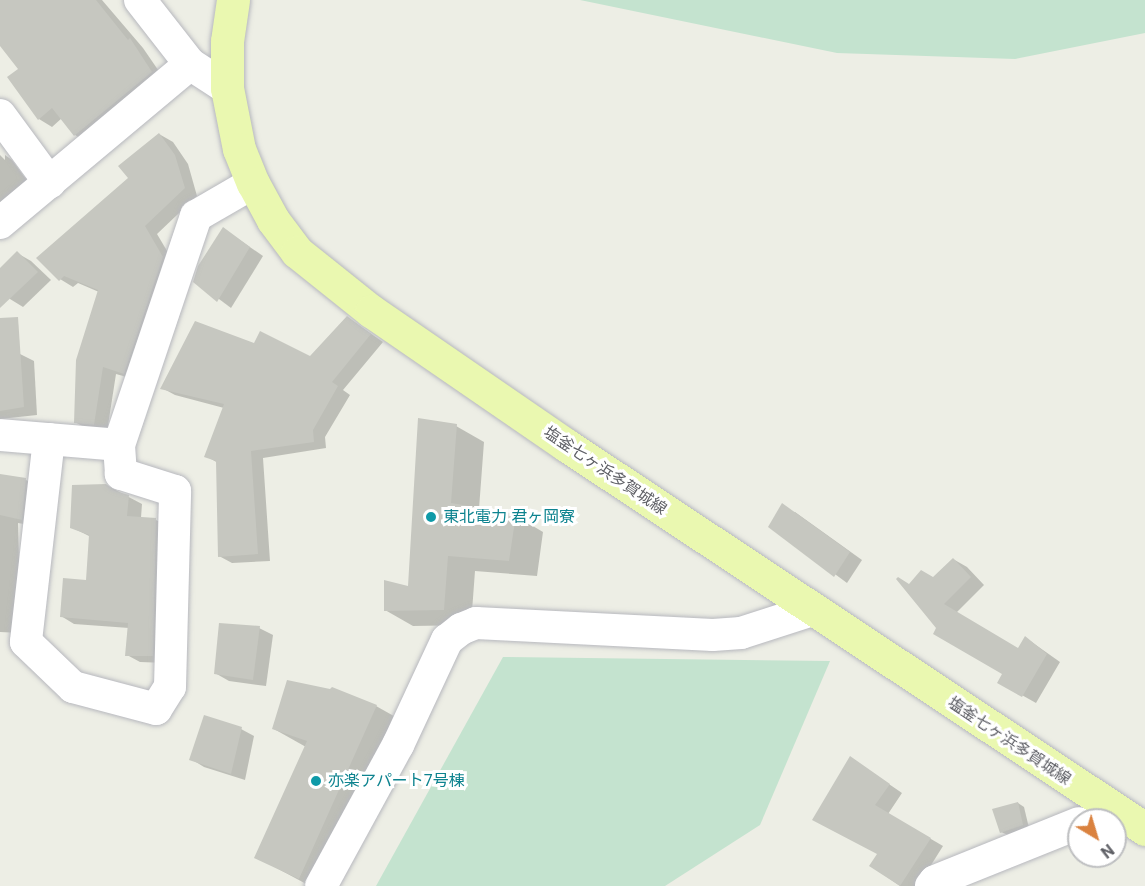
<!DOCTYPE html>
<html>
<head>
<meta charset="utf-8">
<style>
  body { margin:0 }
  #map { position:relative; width:1145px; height:886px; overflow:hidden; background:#edeee5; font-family:Roboto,"Noto Sans JP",sans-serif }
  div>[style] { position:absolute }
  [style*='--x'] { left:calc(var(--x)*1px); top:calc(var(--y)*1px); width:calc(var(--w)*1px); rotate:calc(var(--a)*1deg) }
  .green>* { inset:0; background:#c4e3cf }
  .shadow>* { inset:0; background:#0003 }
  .building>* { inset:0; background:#c6c7c0 }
  .roads { filter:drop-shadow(0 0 2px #b7b8be) drop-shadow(0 0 2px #b7b8be) }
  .street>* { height:32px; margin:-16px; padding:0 16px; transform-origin:16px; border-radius:16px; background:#fff }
  .primary>* { height:33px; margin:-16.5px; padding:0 16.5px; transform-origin:16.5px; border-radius:16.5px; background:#eaf8b0 }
  .dots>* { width:16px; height:16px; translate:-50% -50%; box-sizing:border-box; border:3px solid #fff; border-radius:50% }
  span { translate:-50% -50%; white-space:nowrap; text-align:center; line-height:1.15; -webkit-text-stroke:6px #fff; paint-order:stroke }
  .street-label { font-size:16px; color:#5d5e64 }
  .culture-label { font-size:16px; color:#0d838f }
  .left { translate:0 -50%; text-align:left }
  .north { position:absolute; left:1067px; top:808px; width:60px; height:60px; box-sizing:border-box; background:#fff; border:2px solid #bebfc1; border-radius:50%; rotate:142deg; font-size:16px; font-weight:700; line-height:24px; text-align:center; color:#5d5e64 }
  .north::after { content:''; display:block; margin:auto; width:21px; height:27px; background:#da823f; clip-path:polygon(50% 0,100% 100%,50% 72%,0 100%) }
</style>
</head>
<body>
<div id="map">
  <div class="green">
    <div style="clip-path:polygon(580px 0,1145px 0,1145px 33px,1015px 59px,837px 53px)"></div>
    <div style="clip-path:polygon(503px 657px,830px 661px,760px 825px,665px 886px,376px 886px)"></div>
  </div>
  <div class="shadow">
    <div style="clip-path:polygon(0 0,102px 0,143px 48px,165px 80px,88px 143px,75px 135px,62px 118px,52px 127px,39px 119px,20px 69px,0 43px)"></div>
    <div style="clip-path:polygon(159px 134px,173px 142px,188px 164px,197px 196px,157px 234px,176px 266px,137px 380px,116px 374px,107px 432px,89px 430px,75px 422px,99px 292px,78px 283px,73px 287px,60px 279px)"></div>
    <div style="clip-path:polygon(0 155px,5px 160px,5px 155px,12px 160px,34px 190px,0 218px)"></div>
    <div style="clip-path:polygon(224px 229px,263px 256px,231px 308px,195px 281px)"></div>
    <div style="clip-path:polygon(17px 253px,31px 261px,51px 280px,23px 307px,10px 299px,0 287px,0 270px)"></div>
    <div style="clip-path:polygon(347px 317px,383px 342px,343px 390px,350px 395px,325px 437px,326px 448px,263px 458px,270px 561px,232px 563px,219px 556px,218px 463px,206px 456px,224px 408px,175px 395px,162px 388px,255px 345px,310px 358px)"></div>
    <div style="clip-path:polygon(0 351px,20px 354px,34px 361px,37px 415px,0 419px)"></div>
    <div style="clip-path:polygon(456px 426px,484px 442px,479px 509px,516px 516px,543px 532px,537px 576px,475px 571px,471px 625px,413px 626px,385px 610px,409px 588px)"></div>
    <div style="clip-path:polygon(0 475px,26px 480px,39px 487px,35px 526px,18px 523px,21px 633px,0 632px)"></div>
    <div style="clip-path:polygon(106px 485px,142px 504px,141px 518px,156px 520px,169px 527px,166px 663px,140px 662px,127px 655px,129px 628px,74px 624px,61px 616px,87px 582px,91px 537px,71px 527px)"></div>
    <div style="clip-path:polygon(795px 512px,862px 560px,847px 583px,770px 526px)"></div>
    <div style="clip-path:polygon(953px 559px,967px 567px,984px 585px,956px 613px,1019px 650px,1026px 638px,1060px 662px,1036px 703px,999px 682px,1004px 673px,938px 628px,909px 585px,933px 579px)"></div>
    <div style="clip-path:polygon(259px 628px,273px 635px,266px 686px,229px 681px,215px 673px)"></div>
    <div style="clip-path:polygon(376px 706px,408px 724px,310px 886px,256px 857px,306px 747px,274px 729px)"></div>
    <div style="clip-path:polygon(241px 729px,254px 736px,245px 780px,204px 767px,191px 759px)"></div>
    <div style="clip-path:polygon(851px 758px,902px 793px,888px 814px,943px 846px,918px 886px,900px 886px,871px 866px,878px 854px)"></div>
    <div style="clip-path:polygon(1018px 803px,1024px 807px,1029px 828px,1008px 835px,1001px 832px)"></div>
  </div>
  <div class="building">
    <div style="clip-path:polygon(0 0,96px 0,128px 40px,130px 38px,152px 72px,74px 136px,52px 108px,38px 120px,7px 77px,18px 69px,0 46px)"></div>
    <div style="clip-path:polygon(159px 133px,175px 155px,185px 188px,145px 226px,163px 257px,124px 374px,103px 367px,94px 425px,74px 423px,76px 360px,98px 290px,64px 276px,59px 281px,36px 258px,128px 178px,118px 166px)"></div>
    <div style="clip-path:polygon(223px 227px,250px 247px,217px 302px,193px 282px,198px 266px)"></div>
    <div style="clip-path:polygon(17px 251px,38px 272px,0 308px,0 268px)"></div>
    <div style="clip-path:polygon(347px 316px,371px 334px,332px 382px,338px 386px,313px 430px,314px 442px,251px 451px,258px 554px,218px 557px,216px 461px,204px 457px,224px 404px,160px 389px,195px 321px,254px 343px,260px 331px,310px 356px)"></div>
    <div style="clip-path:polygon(18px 317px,24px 407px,0 411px,0 318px)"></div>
    <div style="clip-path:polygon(418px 418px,457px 424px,451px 503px,516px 514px,509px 561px,448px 556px,444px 610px,384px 611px,384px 580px,408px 586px)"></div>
    <div style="clip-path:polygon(0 474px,26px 478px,22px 520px,0 515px)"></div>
    <div style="clip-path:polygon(106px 484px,115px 491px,129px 495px,127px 516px,156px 518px,153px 656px,125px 656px,128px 623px,60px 617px,63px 578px,86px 580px,89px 535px,70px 528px,72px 485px)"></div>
    <div style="clip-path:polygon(782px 503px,850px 552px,834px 577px,768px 527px)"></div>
    <div style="clip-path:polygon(953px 558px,971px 577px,944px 604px,1018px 648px,1025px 636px,1047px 654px,1022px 697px,997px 683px,1002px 674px,933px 634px,936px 628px,896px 579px,898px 577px,909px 584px,921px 570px,933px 577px)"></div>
    <div style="clip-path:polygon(219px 623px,260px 626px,253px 680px,214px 674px)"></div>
    <div style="clip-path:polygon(287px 680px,330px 689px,332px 687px,377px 705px,299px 879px,254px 858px,307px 741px,272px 729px)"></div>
    <div style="clip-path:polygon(204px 715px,242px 727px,231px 774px,189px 760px)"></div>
    <div style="clip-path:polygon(850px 756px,890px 784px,875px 805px,931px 838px,900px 886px,869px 866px,877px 854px,812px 820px)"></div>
    <div style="clip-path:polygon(1018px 802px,1023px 825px,1000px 833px,992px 809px)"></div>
  </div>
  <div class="roads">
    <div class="street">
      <div style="--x:140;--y:0;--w:81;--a:52"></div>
      <div style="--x:190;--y:64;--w:44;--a:33"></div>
      <div style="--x:0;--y:115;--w:84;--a:53.7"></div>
      <div style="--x:0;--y:223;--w:248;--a:-39.9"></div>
      <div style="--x:0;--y:435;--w:119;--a:4.8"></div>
      <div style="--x:119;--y:445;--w:242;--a:-71.4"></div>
      <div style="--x:196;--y:216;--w:66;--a:-30.1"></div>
      <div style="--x:49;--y:439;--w:204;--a:96.5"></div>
      <div style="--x:26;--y:642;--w:65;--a:43.8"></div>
      <div style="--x:73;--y:687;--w:86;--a:14.8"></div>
      <div style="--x:156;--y:709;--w:26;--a:-58"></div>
      <div style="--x:170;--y:687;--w:196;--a:-88.5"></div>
      <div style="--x:175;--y:491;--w:57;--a:-162.5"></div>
      <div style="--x:121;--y:474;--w:29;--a:-94"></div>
      <div style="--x:321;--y:886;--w:161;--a:-61.4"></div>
      <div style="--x:398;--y:745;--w:116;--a:-65"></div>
      <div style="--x:447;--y:640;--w:18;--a:-38"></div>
      <div style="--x:461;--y:629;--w:16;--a:-22"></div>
      <div style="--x:476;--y:623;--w:237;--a:2.9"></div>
      <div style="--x:713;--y:635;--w:28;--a:-4"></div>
      <div style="--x:741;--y:633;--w:75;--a:-17.9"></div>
      <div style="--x:931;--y:886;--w:6;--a:-51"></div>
      <div style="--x:935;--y:881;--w:155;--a:-21.9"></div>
    </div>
    <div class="primary">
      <div style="--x:233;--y:0;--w:41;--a:98.3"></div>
      <div style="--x:227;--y:41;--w:47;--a:90"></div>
      <div style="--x:227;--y:88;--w:62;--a:78.9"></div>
      <div style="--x:239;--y:149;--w:37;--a:68"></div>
      <div style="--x:253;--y:183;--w:42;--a:61.6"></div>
      <div style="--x:273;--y:220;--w:40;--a:53"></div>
      <div style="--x:297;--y:252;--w:95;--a:38.6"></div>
      <div style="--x:371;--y:311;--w:237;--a:34.5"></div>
      <div style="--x:566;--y:445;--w:695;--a:33.55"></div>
    </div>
  </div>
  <div class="dots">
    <div style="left:431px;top:517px;background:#0f9aa8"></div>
    <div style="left:316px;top:781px;background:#0f9aa8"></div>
  </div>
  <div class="street-label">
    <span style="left:605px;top:471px;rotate:34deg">塩釜七ヶ浜多賀城線</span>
    <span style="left:1009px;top:741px;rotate:34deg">塩釜七ヶ浜多賀城線</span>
  </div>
  <div class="culture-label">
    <span class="left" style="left:443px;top:517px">東北電力 君ヶ岡寮</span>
    <span class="left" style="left:328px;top:781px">亦楽アパート7号棟</span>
  </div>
  <div class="north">N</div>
</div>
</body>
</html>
